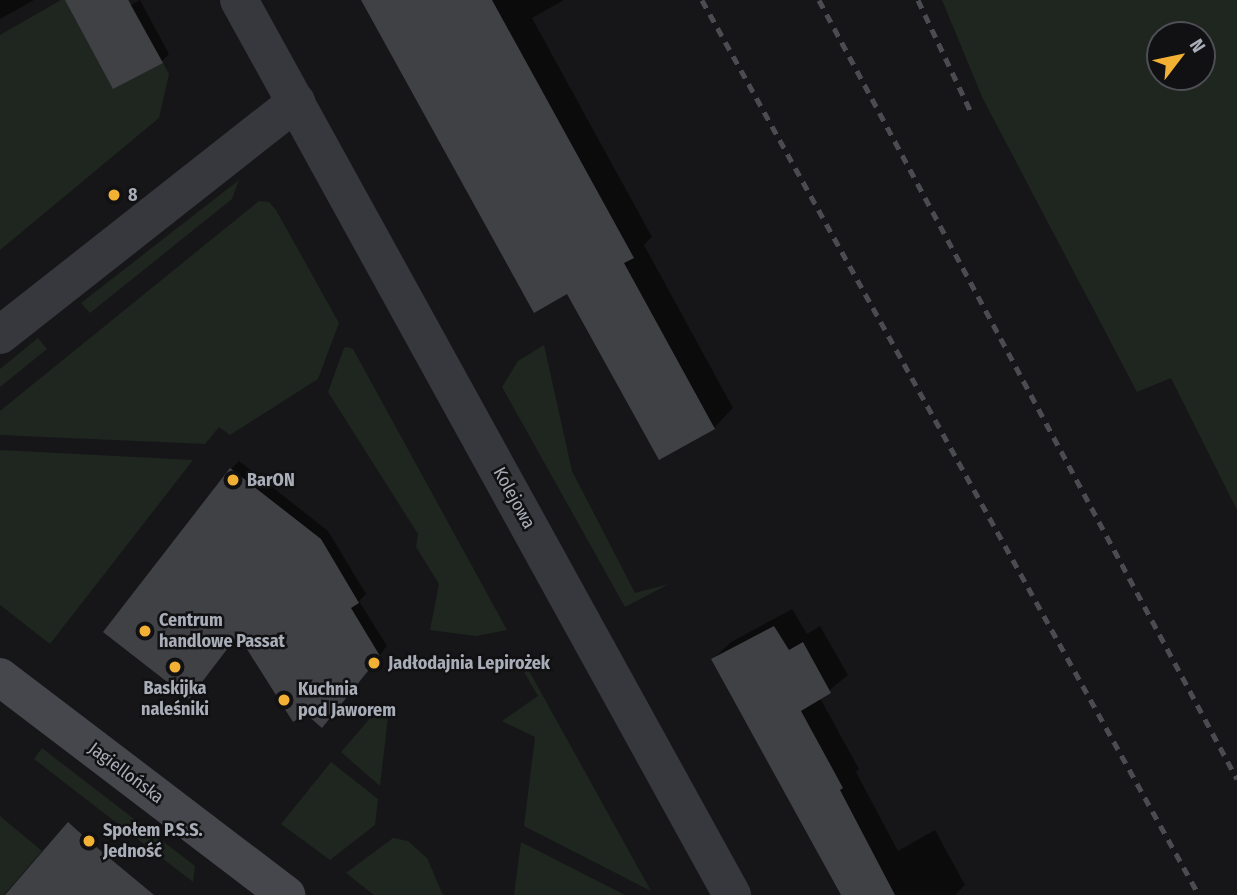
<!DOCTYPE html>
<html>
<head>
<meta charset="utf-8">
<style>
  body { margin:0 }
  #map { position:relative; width:1237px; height:895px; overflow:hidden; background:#161618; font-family:"Fira Sans Condensed",sans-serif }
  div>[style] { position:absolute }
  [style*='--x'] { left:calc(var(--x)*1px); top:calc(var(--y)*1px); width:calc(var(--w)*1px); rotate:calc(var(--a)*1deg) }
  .green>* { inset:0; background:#1e261f }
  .shadow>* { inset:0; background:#0007 }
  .building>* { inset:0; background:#404145 }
  .street>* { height:38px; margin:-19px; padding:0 19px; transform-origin:19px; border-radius:19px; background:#37383d }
  .secondary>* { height:38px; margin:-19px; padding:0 19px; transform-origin:19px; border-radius:19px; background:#45474d }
  .rail>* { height:5px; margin-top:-2.5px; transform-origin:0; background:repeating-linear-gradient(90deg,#4a4c52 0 9px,transparent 0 16px) }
  .dots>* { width:19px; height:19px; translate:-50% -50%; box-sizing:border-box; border:4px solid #111113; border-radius:50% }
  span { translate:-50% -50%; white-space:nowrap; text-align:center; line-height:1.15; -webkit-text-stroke:5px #111113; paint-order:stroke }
  .poi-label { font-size:18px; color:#a8adb8; font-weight:700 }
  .left { translate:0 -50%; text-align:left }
  .street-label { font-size:18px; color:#a8adb8 }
  .north { position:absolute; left:1146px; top:21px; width:70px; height:70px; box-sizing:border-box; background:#111113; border:2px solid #4d4f55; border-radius:50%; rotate:58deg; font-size:19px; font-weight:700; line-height:28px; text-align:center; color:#a8adb8 }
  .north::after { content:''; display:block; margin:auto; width:24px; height:32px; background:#f2b134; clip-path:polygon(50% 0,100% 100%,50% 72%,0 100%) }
</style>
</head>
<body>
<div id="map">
  <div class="green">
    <div style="clip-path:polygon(61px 0,129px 0,169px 74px,159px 118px,0 250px,0 35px)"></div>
    <div style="clip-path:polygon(evenodd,942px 0,1237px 0,1237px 510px,1171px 378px,1137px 392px,983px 99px,942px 0,1160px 35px,1202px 35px,1202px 77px,1160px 77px,1160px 35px)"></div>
    <div style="clip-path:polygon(239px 180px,232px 199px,90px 313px,81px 303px)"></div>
    <div style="clip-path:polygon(259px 201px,269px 202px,276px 210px,339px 323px,318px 379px,230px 435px,219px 427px,205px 444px,0 435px,0 411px)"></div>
    <div style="clip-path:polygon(38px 338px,47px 349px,0 387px,0 369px)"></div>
    <div style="clip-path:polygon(544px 345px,572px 471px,635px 593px,669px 584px,625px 607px,502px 387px,518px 361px)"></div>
    <div style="clip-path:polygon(347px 347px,353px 349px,507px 630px,476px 636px,430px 630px,439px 584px,416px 547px,418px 534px,328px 392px,344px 348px)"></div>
    <div style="clip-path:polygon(0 450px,193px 460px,50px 644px,0 605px)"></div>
    <div style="clip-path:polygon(528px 669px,651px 891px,524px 826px,535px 737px,502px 721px,538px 696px,524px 672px)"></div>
    <div style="clip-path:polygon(377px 710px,388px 717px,380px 786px,341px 752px)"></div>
    <div style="clip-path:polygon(42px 748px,195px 866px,193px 882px,34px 759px)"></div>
    <div style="clip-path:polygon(331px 762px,378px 799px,375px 825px,330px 860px,281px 824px)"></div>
    <div style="clip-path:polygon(0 816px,42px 851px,4px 895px,0 895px)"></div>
    <div style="clip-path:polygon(393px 838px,408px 841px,427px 858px,443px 895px,374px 895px,346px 873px)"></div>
    <div style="clip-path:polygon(521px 842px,625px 895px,514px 895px)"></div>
  </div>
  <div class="shadow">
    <div style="clip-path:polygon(0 0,34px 0,0 19px)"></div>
    <div style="clip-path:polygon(140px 0,169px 54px,161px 62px,93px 25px)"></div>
    <div style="clip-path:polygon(364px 0,564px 0,532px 18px,652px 237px,644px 245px,733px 408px,714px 428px,568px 292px)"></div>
    <div style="clip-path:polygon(239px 461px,328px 531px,366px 594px,359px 601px,387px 646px,330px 718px,240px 633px,197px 688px,231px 469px)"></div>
    <div style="clip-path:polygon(792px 609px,807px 634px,820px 626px,848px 675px,820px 698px,859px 769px,856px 772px,898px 851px,935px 830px,965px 885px,955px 895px,842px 895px,713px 659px,731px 642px)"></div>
  </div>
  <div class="building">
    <div style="clip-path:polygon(65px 0,128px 0,163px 63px,113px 89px)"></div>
    <div style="clip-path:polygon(361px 0,492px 0,634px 258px,624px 263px,715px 429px,659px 460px,567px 294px,534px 313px)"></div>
    <div style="clip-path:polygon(230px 468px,321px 539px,359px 603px,351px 608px,380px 656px,322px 728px,306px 714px,293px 722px,238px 635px,189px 699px,103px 632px)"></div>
    <div style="clip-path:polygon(774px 626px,789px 650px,803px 642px,831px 693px,801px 711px,843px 788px,840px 790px,895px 895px,841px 895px,711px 659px)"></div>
    <div style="clip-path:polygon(68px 822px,89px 841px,154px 895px,5px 895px)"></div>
  </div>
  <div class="street">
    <div style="--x:239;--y:0;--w:1022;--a:61.15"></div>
    <div style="--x:0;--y:335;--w:377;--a:-38.2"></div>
  </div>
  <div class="secondary">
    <div style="--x:0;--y:677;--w:360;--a:37.3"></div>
  </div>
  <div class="rail">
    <div style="--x:702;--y:0;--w:1024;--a:60.96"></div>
    <div style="--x:819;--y:0;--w:884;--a:61.78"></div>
    <div style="--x:918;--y:0;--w:124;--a:64.7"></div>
  </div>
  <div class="dots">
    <div style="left:114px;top:195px;background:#f2b134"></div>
    <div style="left:233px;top:480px;background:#f2b134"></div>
    <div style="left:145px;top:631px;background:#f2b134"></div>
    <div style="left:374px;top:663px;background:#f2b134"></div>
    <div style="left:175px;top:667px;background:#f2b134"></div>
    <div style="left:284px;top:700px;background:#f2b134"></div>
    <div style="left:89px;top:841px;background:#f2b134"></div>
  </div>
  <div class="poi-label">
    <span class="left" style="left:128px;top:195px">8</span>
    <span class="left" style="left:247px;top:480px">BarON</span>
    <span class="left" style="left:159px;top:631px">Centrum<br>handlowe Passat</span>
    <span class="left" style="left:388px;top:663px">Jadłodajnia Lepirożek</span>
    <span style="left:175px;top:699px">Baskijka<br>naleśniki</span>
    <span class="left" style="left:298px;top:700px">Kuchnia<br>pod Jaworem</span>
    <span class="left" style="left:103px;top:841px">Społem P.S.S.<br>Jedność</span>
  </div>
  <div class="street-label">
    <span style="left:514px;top:498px;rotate:61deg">Kolejowa</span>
    <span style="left:126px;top:773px;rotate:37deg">Jagiellońska</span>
  </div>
  <div class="north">N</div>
</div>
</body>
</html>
